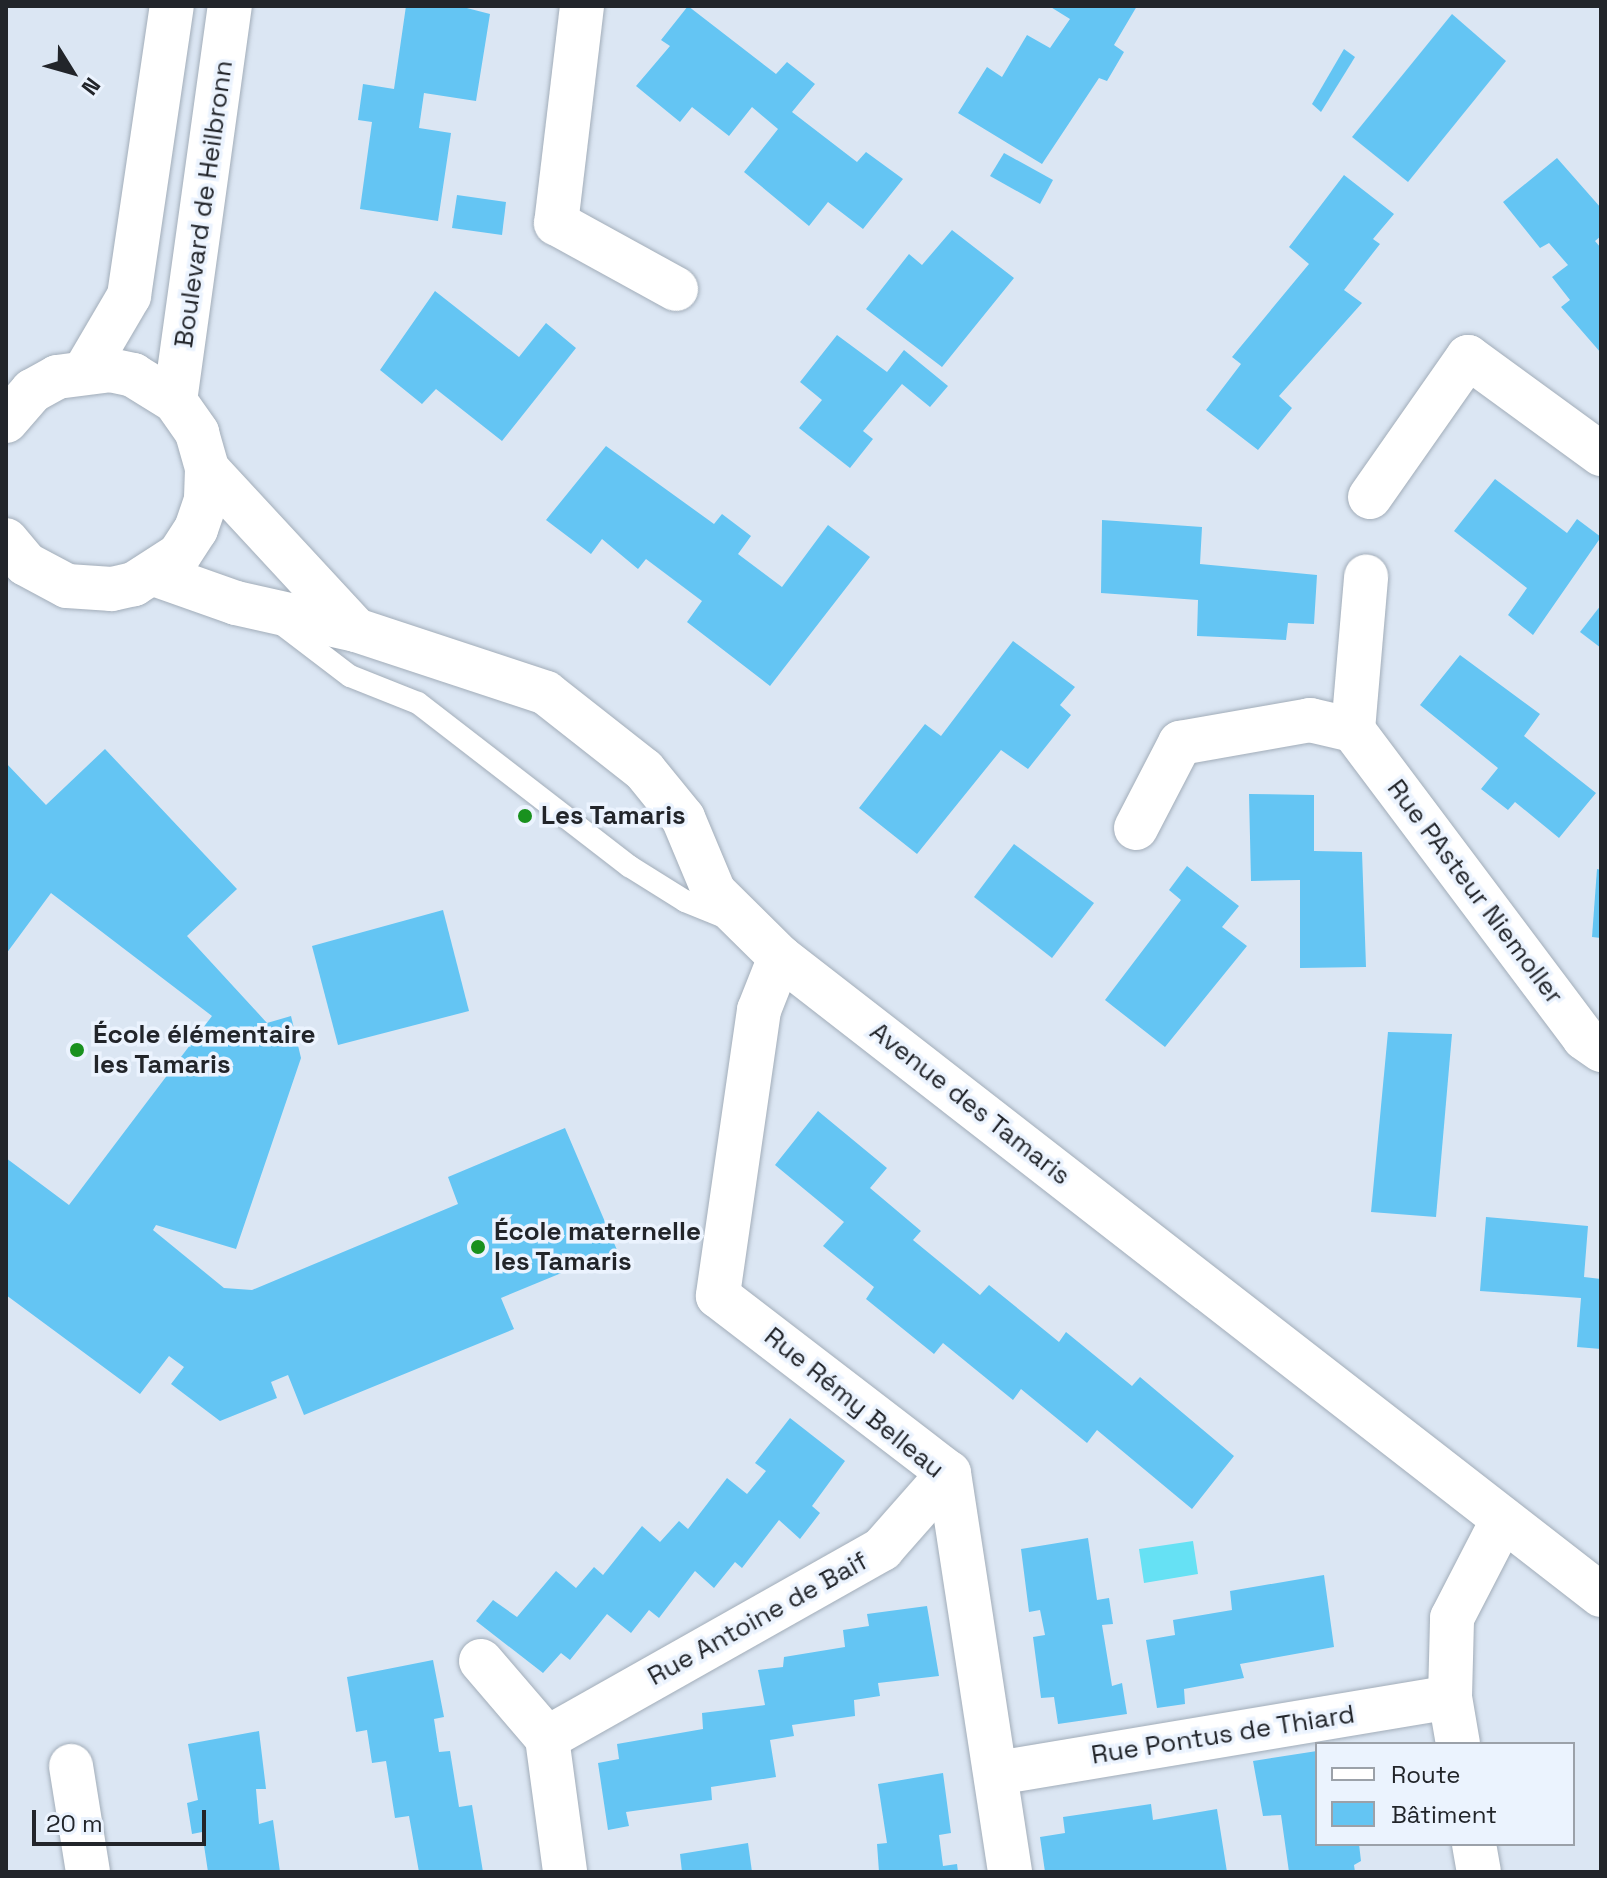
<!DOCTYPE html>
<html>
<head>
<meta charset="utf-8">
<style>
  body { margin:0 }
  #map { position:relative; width:1607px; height:1878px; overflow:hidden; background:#dbe6f3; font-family:"Space Grotesk",sans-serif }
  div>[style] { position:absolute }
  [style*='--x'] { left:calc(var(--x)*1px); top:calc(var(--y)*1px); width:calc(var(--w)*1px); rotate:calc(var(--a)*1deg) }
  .water>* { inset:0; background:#66e1f4 }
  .building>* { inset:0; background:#64c5f3 }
  .roads { filter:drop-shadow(0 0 2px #a2adb9) drop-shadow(0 0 2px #a2adb9) }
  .service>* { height:22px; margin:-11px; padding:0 11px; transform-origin:11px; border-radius:11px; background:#fff }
  .minor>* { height:44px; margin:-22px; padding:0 22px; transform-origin:22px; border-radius:22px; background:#fff }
  .tertiary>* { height:44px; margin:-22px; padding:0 22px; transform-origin:22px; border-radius:22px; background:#fff }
  .dots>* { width:22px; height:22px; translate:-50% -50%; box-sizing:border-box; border:4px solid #ebf3fe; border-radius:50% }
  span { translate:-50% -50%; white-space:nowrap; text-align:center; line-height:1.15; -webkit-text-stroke:7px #ebf3fe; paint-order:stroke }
  .street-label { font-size:26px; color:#22252a }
  .poi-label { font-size:26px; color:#22252a; font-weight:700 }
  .left { translate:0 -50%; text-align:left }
  .frame { position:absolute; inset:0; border:8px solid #22252a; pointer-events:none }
  .legend { position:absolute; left:1315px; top:1742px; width:260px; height:104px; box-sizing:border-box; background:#ebf3fe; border:2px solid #9ba1a9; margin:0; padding:10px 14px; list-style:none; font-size:24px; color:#22252a }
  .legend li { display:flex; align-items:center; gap:16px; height:40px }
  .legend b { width:40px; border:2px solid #9ba1a9 }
  .north { position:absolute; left:32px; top:32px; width:80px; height:80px; -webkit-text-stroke:6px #ebf3fe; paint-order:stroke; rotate:127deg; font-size:22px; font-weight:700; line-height:32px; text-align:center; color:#22252a }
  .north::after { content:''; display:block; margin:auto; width:28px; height:36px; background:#22252a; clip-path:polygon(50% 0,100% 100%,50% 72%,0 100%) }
  .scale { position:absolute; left:32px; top:1810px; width:174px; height:36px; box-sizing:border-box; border:4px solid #22252a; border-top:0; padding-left:10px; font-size:24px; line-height:28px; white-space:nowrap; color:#22252a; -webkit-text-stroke:6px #ebf3fe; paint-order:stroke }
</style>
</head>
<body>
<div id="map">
  <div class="water">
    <div style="clip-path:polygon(1193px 1541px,1198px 1574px,1144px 1583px,1139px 1549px)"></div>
  </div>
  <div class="building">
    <div style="clip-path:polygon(406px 6px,459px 6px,490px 14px,476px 101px,424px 93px,419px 128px,451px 133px,438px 221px,360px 209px,372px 122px,358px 120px,363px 84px,394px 89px)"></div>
    <div style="clip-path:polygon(688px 6px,776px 74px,787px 62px,815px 84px,792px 112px,857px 162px,866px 152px,903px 179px,863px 229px,828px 202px,809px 226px,744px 172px,778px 129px,752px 107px,729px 136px,692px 107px,680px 122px,636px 86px,670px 46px,661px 40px)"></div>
    <div style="clip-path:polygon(1049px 6px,1137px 6px,1114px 45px,1124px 52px,1107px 81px,1099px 78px,1042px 164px,958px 113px,987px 67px,1002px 77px,1027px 35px,1050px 48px,1070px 19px)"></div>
    <div style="clip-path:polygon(1452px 14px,1506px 61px,1408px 182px,1352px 137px)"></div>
    <div style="clip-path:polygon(1344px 49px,1355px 57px,1321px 112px,1312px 104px)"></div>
    <div style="clip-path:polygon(1004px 153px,1053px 180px,1040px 204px,990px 176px)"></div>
    <div style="clip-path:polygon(1557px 158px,1601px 208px,1601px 236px,1595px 241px,1601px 248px,1601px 353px,1561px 307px,1570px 300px,1552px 277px,1568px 265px,1549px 243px,1540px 248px,1503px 202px)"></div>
    <div style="clip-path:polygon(1344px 175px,1394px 214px,1373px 239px,1380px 244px,1344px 290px,1362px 303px,1279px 396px,1292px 408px,1258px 450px,1206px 410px,1241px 364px,1232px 357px,1309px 264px,1289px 247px)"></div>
    <div style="clip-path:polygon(457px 195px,506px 202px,502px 235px,452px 228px)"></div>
    <div style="clip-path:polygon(952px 230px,1014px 278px,942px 367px,866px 309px,909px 254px,922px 265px)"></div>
    <div style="clip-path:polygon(435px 291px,519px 357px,546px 323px,576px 348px,502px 441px,436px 389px,422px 404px,380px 370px)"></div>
    <div style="clip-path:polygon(837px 335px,887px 372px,904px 350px,948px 386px,930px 407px,902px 384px,863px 431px,873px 439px,850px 468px,799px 428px,822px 400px,800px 382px)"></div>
    <div style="clip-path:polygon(606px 446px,714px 524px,722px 514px,751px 536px,738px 554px,782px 587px,828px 525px,870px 557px,770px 686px,687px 622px,702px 601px,646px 559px,638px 569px,602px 539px,591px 554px,546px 520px)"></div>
    <div style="clip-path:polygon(1495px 479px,1567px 533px,1577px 519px,1601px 537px,1533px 635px,1508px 615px,1527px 588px,1454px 531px)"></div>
    <div style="clip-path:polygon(1102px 520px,1202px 527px,1200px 564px,1317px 575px,1314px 624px,1288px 623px,1286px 640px,1197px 636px,1198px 600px,1101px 593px)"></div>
    <div style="clip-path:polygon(1601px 605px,1601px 648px,1580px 632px)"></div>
    <div style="clip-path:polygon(1013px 641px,1075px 687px,1060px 705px,1071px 715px,1028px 769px,1001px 750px,917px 854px,859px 808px,925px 724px,941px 736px)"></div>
    <div style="clip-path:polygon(1460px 655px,1540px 714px,1524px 736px,1596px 793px,1559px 838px,1515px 802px,1508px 810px,1481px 789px,1498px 768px,1420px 705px)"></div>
    <div style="clip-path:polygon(105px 749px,237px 889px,187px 936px,267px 1023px,291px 1016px,301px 1058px,236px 1249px,156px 1225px,153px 1230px,224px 1288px,252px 1290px,458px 1204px,448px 1177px,565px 1128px,617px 1250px,501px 1298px,514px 1329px,304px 1415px,288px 1375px,271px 1382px,277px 1398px,220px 1421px,171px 1384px,184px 1367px,169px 1356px,140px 1394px,6px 1295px,6px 1158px,69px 1205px,212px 1016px,51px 893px,6px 954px,6px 763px,46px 805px)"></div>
    <div style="clip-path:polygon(1249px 794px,1314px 795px,1314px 851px,1362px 852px,1366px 967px,1300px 968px,1300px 880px,1251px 881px)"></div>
    <div style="clip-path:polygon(1014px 844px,1094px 903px,1052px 958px,974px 897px)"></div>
    <div style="clip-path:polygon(1187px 866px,1239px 906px,1222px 927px,1247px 946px,1165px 1047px,1105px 1000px,1181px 900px,1169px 890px)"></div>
    <div style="clip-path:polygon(1597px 869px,1601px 870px,1601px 938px,1592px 937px)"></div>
    <div style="clip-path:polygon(443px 910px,469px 1011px,338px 1045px,312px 946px)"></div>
    <div style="clip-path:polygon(1388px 1032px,1452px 1034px,1436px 1217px,1371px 1212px)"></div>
    <div style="clip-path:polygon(818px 1111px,887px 1168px,870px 1188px,921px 1231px,913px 1240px,980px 1295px,989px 1285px,1059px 1342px,1066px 1332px,1132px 1386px,1140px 1377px,1234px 1456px,1192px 1509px,1097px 1430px,1087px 1443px,1021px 1389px,1013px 1400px,943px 1343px,934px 1354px,866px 1299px,874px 1287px,823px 1246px,844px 1222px,775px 1165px)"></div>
    <div style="clip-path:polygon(1486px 1217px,1588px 1226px,1584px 1277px,1601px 1279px,1601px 1349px,1577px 1347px,1581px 1298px,1480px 1291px)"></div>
    <div style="clip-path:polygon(790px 1418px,845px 1461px,812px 1506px,820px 1513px,800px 1539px,779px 1520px,742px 1568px,735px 1562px,714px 1588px,695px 1571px,659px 1618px,649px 1610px,631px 1633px,607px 1614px,570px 1660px,561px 1653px,543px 1673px,476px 1621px,493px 1600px,517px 1617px,556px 1571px,576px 1588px,594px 1567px,603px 1575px,642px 1526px,660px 1542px,679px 1521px,688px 1529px,727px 1478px,747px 1494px,766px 1471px,755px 1463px)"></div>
    <div style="clip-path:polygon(1088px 1538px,1097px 1600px,1109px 1598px,1113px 1624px,1102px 1625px,1112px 1686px,1122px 1683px,1127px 1714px,1058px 1724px,1054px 1697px,1041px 1698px,1033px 1637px,1045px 1635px,1040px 1610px,1029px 1612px,1021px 1549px)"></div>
    <div style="clip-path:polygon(1324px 1575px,1334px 1647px,1240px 1664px,1244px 1678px,1184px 1689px,1185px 1704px,1157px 1708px,1146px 1640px,1175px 1635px,1173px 1620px,1232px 1610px,1230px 1591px)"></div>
    <div style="clip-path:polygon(927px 1606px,939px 1676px,878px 1683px,880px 1696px,854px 1700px,855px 1716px,792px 1725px,794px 1736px,770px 1740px,776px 1777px,711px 1787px,712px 1800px,626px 1812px,629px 1826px,608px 1830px,598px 1763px,619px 1759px,617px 1744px,703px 1729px,702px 1713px,765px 1705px,758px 1670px,783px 1667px,784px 1657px,845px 1647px,843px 1630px,869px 1626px,867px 1614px)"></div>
    <div style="clip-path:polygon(433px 1660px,444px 1717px,434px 1719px,439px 1752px,450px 1751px,459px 1807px,472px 1805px,483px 1872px,419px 1872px,409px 1816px,395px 1818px,386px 1761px,372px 1763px,367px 1730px,356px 1732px,347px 1677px)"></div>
    <div style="clip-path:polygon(259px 1731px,266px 1789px,256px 1789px,259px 1824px,273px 1820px,280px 1872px,208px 1872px,202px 1832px,192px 1834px,187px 1803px,198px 1800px,188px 1744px)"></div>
    <div style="clip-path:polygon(1317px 1751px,1317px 1844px,1359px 1844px,1361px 1861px,1354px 1865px,1355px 1872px,1289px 1872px,1281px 1815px,1263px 1816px,1253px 1761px)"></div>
    <div style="clip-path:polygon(943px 1773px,951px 1833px,939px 1835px,943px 1866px,957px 1864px,958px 1872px,879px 1872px,877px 1844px,887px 1843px,878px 1784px)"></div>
    <div style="clip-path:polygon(1151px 1804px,1153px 1820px,1217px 1809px,1227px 1872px,1045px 1872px,1040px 1837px,1065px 1833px,1063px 1817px)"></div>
    <div style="clip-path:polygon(748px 1843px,752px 1872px,682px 1872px,680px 1854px)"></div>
  </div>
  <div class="roads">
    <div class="service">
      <div style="--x:279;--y:622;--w:89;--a:37.3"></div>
      <div style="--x:350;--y:676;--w:73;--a:21.7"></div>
      <div style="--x:418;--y:703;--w:267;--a:37.7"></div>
      <div style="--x:629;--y:866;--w:66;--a:32"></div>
      <div style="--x:685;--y:901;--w:42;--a:22.3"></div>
    </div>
    <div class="minor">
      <div style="--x:582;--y:6;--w:219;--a:96.8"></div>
      <div style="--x:556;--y:223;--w:137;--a:28.8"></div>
      <div style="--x:207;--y:469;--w:219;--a:47.2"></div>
      <div style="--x:1370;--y:497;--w:171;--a:-55"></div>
      <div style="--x:1468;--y:357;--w:165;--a:36.1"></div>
      <div style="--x:154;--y:574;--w:87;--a:19.5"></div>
      <div style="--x:236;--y:603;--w:123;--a:12.7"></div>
      <div style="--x:356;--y:630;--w:200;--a:18.3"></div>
      <div style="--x:546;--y:693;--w:125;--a:38.2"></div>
      <div style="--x:644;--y:770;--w:62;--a:50.9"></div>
      <div style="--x:683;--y:818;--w:80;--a:67.3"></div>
      <div style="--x:714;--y:892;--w:93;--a:44.6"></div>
      <div style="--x:780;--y:957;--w:1040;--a:37.85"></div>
      <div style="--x:1353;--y:730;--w:154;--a:-85.1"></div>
      <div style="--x:1136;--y:828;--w:96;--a:-62.6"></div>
      <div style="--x:1180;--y:743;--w:132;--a:-10"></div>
      <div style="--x:1310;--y:720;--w:44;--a:13.1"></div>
      <div style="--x:1353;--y:730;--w:385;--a:53.1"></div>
      <div style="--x:1584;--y:1038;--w:21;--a:35"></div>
      <div style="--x:780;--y:957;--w:57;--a:111.6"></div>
      <div style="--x:759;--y:1010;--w:289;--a:98.2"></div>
      <div style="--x:718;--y:1296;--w:291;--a:37.5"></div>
      <div style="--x:949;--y:1473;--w:404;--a:81.3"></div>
      <div style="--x:481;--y:1661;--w:101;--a:49.4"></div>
      <div style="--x:547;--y:1738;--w:135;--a:82.3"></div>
      <div style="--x:547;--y:1738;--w:385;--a:-29.4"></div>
      <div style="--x:882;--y:1549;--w:101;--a:-48.6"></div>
      <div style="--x:1458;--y:1744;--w:48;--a:-99.7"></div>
      <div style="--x:1450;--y:1697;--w:79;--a:-88.5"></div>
      <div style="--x:1452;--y:1618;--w:111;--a:-62.7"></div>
      <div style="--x:71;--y:1766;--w:107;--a:80.9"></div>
      <div style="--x:997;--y:1773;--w:459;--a:-9.5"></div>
      <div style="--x:1474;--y:1844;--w:28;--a:80"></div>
    </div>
    <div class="tertiary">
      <div style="--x:85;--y:371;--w:87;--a:-59.6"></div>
      <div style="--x:129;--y:296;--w:293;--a:-81.6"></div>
      <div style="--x:175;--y:401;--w:399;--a:-82.1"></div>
      <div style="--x:6;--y:421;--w:40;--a:-49"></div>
      <div style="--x:32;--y:391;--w:29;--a:-29"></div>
      <div style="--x:57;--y:377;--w:53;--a:-7.5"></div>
      <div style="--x:110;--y:370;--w:24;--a:12"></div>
      <div style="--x:133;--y:375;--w:49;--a:31.8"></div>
      <div style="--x:175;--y:401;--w:39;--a:55"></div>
      <div style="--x:197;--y:433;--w:37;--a:74"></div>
      <div style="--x:207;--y:469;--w:31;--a:92"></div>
      <div style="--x:206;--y:500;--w:31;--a:109"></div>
      <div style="--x:196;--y:529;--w:31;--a:123"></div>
      <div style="--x:179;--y:555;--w:54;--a:147.2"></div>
      <div style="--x:134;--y:584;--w:23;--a:167"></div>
      <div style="--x:112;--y:589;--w:45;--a:-176.2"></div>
      <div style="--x:67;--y:586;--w:47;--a:-151.8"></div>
      <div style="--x:26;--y:564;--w:31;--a:-130"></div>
    </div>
  </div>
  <div class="dots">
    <div style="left:525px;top:816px;background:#19911e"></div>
    <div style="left:77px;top:1050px;background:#19911e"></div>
    <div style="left:478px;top:1247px;background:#19911e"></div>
  </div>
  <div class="street-label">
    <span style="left:204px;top:204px;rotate:-82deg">Boulevard de Heilbronn</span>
    <span style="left:1475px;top:892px;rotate:53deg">Rue PAsteur Niemoller</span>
    <span style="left:970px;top:1104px;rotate:38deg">Avenue des Tamaris</span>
    <span style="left:854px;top:1403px;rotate:39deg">Rue Rémy Belleau</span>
    <span style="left:758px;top:1619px;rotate:-29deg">Rue Antoine de Baif</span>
    <span style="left:1223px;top:1735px;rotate:-9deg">Rue Pontus de Thiard</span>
  </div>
  <div class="poi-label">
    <span class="left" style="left:541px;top:816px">Les Tamaris</span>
    <span class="left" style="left:93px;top:1050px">École élémentaire<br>les Tamaris</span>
    <span class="left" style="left:494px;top:1247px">École maternelle<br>les Tamaris</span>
  </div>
  <div class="frame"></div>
  <ul class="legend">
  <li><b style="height:10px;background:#fff"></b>Route</li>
  <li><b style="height:22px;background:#64c5f3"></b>Bâtiment</li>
  </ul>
  <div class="north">N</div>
  <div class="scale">20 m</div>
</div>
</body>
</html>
